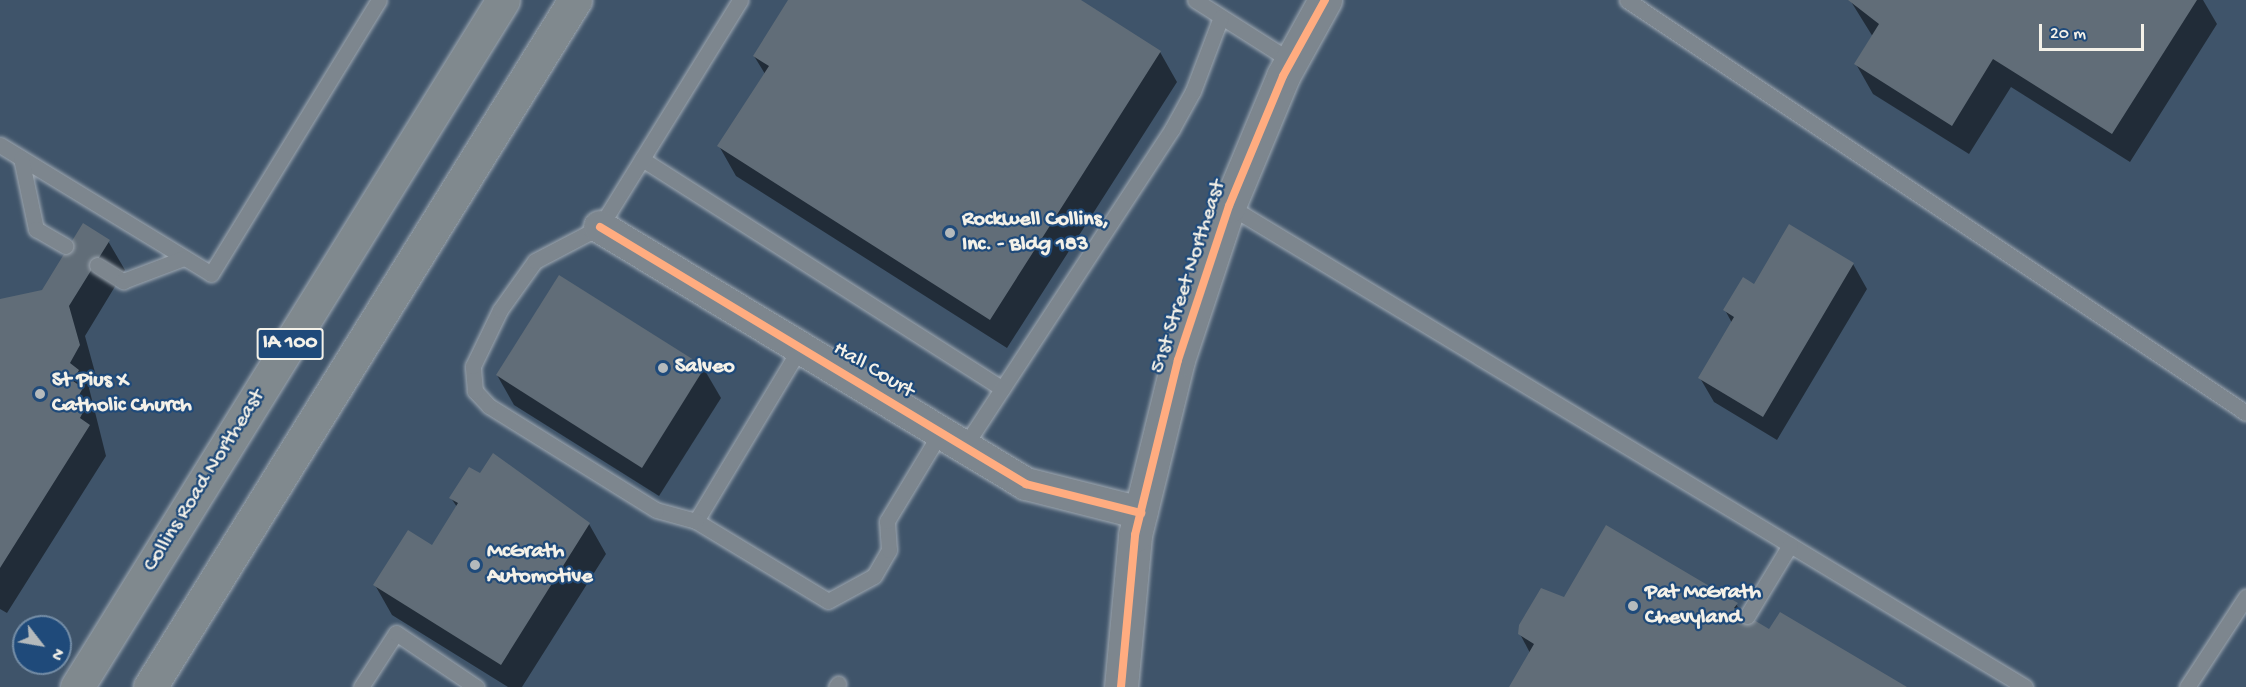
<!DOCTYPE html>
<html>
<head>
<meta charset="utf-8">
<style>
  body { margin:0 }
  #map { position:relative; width:2246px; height:687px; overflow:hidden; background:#3f546a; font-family:"Gochi Hand",sans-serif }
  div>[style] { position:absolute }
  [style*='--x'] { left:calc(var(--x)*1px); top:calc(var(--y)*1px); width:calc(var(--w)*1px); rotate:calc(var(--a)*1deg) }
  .shadow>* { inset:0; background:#0007 }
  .building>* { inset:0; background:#616d78 }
  .roads { filter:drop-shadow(0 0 2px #a0a9b2) drop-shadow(0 0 2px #a0a9b2) }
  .lane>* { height:15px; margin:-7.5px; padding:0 7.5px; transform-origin:7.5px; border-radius:7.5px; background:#7d868e }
  .street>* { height:32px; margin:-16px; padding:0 16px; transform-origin:16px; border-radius:16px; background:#7d868e }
  .secondary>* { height:33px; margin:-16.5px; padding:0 16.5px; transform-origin:16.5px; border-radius:16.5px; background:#7d868e }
  .highway>* { height:33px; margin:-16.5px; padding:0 16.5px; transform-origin:16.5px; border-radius:16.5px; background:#80898e }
  .cycleway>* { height:8px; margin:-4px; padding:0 4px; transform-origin:4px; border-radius:4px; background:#ffac80 }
  .dots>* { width:16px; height:16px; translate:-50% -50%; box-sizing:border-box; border:3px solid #1f4a7a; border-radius:50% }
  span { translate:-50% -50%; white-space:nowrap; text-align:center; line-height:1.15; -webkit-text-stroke:4.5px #1f4a7a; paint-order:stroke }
  .shield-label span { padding:2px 4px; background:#1f4a7a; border:2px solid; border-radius:4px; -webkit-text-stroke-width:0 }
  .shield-label { font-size:21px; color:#f4f1e8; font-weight:700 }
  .poi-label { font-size:22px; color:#f4f1e8; font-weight:700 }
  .left { translate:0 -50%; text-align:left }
  .street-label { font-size:22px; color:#f4f1e8 }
  .north { position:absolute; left:12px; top:615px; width:60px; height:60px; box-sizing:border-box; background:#1f4a7a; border:2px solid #748da6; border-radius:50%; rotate:121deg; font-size:16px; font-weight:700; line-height:24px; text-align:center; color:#f4f1e8 }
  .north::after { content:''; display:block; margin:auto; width:21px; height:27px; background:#b5babc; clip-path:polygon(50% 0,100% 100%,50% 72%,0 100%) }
  .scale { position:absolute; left:2039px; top:24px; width:105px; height:27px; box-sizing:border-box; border:3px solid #f4f1e8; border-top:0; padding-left:8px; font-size:18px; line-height:21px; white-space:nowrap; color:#f4f1e8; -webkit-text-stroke:4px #1f4a7a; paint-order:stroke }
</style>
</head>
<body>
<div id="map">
  <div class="shadow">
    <div style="clip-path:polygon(790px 0,1078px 0,1160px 52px,1177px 82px,1007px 348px,736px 176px,719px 146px,765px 74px,754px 56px)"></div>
    <div style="clip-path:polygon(1850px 0,2203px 0,2217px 24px,2130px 162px,2011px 87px,1969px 154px,1873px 94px,1856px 64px,1873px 37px)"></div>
    <div style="clip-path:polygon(1789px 226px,1853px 264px,1867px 289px,1777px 440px,1714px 402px,1700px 378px,1732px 323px,1725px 310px,1754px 286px)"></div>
    <div style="clip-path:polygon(108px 241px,125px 270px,85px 336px,96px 376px,89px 388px,106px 456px,7px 613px,0 609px,0 302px,43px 291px)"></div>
    <div style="clip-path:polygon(560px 277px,704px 369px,721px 398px,659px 496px,514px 405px,497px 375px)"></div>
    <div style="clip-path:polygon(451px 498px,589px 524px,606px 554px,522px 687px,508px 687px,392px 615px,375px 585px,433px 547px,457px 507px)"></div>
    <div style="clip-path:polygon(1565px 598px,1736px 604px,1743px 615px,1770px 631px,1904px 687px,1510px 687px,1530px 653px,1520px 634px)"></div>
  </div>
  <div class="building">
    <div style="clip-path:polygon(788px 0,1081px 0,1161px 51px,990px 320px,717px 146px,769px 66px,753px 56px)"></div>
    <div style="clip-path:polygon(1848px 0,2197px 0,2112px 134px,1993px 59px,1952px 126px,1854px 64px,1879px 24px)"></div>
    <div style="clip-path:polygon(83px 223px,110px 240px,69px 306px,80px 345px,70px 363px,79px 370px,73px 381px,83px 388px,76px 400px,86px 406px,80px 418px,90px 425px,0 568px,0 299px,42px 290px)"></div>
    <div style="clip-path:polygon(1789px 224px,1854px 263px,1763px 417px,1698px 378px,1734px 317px,1723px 310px,1743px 277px,1754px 284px)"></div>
    <div style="clip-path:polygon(559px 275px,705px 367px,642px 468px,496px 375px)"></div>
    <div style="clip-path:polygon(493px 453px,590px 523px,501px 665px,373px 585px,408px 530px,432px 545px,458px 503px,449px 498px,469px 467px,480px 473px)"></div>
    <div style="clip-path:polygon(1606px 525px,1738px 603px,1734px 608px,1769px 629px,1780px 612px,1907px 687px,1509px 687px,1534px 644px,1518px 634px,1519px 625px,1541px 588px,1564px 597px)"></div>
  </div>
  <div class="roads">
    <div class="lane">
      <div style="--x:1195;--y:0;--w:114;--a:32.4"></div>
      <div style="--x:1627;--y:0;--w:744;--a:33.71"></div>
      <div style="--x:0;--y:145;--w:247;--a:31.4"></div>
      <div style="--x:211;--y:274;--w:321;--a:-58.5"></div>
      <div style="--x:21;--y:158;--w:73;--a:78.1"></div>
      <div style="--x:36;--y:229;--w:34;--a:30"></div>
      <div style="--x:642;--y:159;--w:427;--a:32.5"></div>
      <div style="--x:1229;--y:206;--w:930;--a:31.14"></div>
      <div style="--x:97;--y:265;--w:31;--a:32"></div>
      <div style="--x:123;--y:281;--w:65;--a:-20.7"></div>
      <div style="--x:800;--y:348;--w:202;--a:121"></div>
      <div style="--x:696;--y:521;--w:154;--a:31.2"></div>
      <div style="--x:828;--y:601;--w:52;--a:-28.5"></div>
      <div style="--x:874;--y:576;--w:30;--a:-60"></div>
      <div style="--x:889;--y:550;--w:29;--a:-94"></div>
      <div style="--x:887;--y:521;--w:103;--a:-58.9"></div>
      <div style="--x:964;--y:447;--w:380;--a:-56.8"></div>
      <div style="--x:1172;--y:129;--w:43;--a:-61.1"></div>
      <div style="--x:1193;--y:91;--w:79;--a:-69.3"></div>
      <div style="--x:696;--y:521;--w:41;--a:-164.6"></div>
      <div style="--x:656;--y:510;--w:197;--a:-148.1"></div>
      <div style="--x:489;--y:406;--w:21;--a:-133"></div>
      <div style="--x:475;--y:391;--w:25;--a:-95"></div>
      <div style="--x:473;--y:366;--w:62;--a:-64.3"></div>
      <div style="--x:500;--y:310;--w:60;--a:-54.5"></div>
      <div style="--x:535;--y:261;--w:73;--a:-27.6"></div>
      <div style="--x:600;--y:227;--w:267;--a:-58.3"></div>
      <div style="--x:1747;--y:616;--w:83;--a:-58.8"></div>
      <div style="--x:361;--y:687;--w:64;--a:-57.1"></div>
      <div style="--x:396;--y:633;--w:97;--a:34"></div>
      <div style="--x:836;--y:687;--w:4;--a:-56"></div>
      <div style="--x:2187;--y:687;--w:108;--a:-56.8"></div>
    </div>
    <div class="street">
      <div style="--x:600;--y:227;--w:498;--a:31.1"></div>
      <div style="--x:1026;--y:484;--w:119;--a:14.2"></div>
    </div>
    <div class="secondary">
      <div style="--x:1121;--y:687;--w:153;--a:-84.7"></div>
      <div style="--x:1135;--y:535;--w:180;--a:-76.2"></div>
      <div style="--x:1178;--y:360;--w:162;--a:-71.7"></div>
      <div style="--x:1229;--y:206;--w:141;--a:-67.4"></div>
      <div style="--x:1283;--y:76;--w:87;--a:-61.1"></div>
    </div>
    <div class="highway">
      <div style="--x:77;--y:687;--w:808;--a:-58.2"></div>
      <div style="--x:150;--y:687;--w:808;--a:-58.26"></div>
    </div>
  </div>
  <div class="cycleway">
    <div style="--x:600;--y:227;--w:498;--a:31.1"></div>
    <div style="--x:1026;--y:484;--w:119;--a:14.2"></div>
    <div style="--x:1121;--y:687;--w:153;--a:-84.7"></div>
    <div style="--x:1135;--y:535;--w:180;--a:-76.2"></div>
    <div style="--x:1178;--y:360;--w:162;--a:-71.7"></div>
    <div style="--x:1229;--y:206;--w:141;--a:-67.4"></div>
    <div style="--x:1283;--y:76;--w:87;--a:-61.1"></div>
  </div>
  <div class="dots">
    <div style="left:950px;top:233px;background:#b5babc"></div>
    <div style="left:663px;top:368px;background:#b5babc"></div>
    <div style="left:40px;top:394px;background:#b5babc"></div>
    <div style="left:475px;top:565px;background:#b5babc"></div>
    <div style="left:1633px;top:606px;background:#b5babc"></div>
  </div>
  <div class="shield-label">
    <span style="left:290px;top:344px">IA 100</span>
  </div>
  <div class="poi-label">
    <span class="left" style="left:962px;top:233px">Rockwell Collins,<br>Inc. - Bldg 183</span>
    <span class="left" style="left:675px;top:368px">Salveo</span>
    <span class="left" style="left:52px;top:394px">St Pius X<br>Catholic Church</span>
    <span class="left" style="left:487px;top:565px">McGrath<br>Automotive</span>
    <span class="left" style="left:1645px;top:606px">Pat McGrath<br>Chevyland</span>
  </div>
  <div class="street-label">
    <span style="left:1189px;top:277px;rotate:-72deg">51st Street Northeast</span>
    <span style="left:873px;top:371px;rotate:31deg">Hall Court</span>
    <span style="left:205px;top:481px;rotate:-58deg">Collins Road Northeast</span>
  </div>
  <div class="north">N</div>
  <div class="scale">20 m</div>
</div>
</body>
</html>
